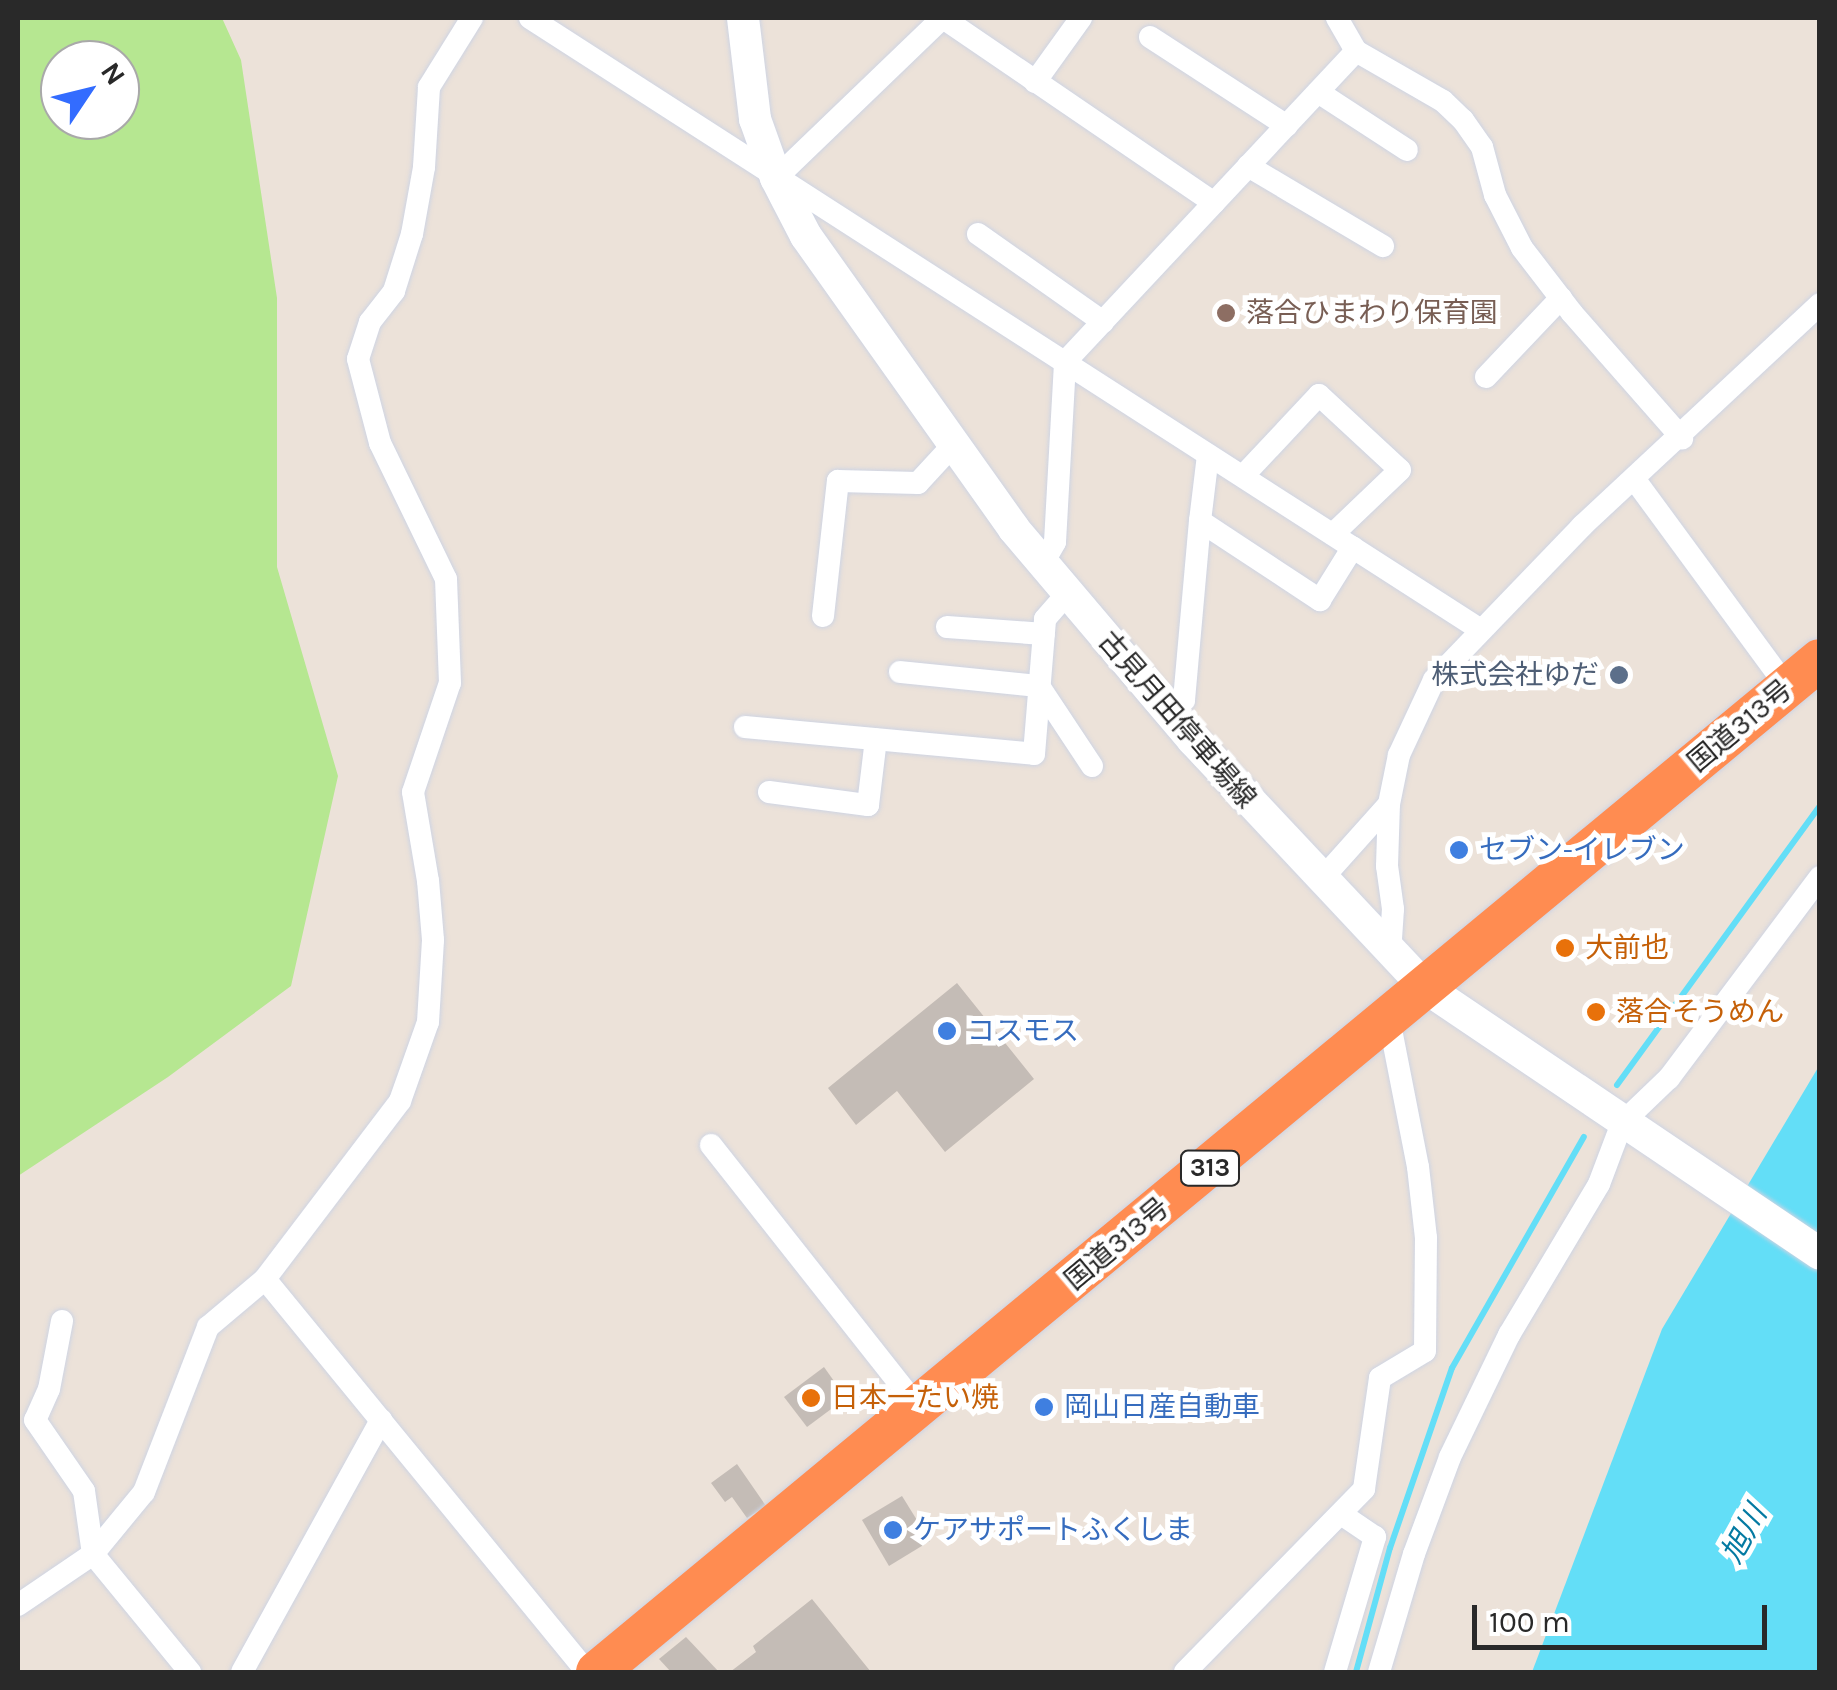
<!DOCTYPE html>
<html>
<head>
<meta charset="utf-8">
<style>
  body { margin:0 }
  #map { position:relative; width:1837px; height:1690px; overflow:hidden; background:#ece2d9; font-family:Karla,"Noto Sans JP",sans-serif }
  div>[style] { position:absolute }
  [style*='--x'] { left:calc(var(--x)*1px); top:calc(var(--y)*1px); width:calc(var(--w)*1px); rotate:calc(var(--a)*1deg) }
  .green>* { inset:0; background:#b6e791 }
  .water>* { inset:0; background:#63def7 }
  .stream>* { height:6px; margin:-3px; padding:0 3px; transform-origin:3px; border-radius:3px; background:#63def7 }
  .building>* { inset:0; background:#c4bcb6 }
  .roads { filter:drop-shadow(0 0 2px #ced4e3) drop-shadow(0 0 2px #ced4e3) }
  .street>* { height:22px; margin:-11px; padding:0 11px; transform-origin:11px; border-radius:11px; background:#fff }
  .secondary>* { height:32px; margin:-16px; padding:0 16px; transform-origin:16px; border-radius:16px; background:#fff }
  .highway>* { height:42px; margin:-21px; padding:0 21px; transform-origin:21px; border-radius:21px; background:#ff8c51 }
  .dots>* { width:28px; height:28px; translate:-50% -50%; box-sizing:border-box; border:5px solid #fff; border-radius:50% }
  span { translate:-50% -50%; white-space:nowrap; text-align:center; line-height:1.15; -webkit-text-stroke:10px #fff; paint-order:stroke }
  .shield-label span { padding:2px 8px; background:#fff; border:2px solid; border-radius:8px; -webkit-text-stroke-width:0 }
  .shield-label { font-size:25px; color:#292929; font-weight:700 }
  .education-label { font-size:28px; color:#785e54 }
  .left { translate:0 -50%; text-align:left }
  .service-label { font-size:28px; color:#4e5e75 }
  .right { translate:-100% -50%; text-align:right }
  .street-label { font-size:28px; color:#292929 }
  .shop-label { font-size:28px; color:#366cbe }
  .food-label { font-size:28px; color:#c56008 }
  .water-label { font-size:30px; color:#047aa2; font-style:italic }
  .frame { position:absolute; inset:0; border:20px solid #292929; pointer-events:none }
  .north { position:absolute; left:40px; top:40px; width:100px; height:100px; box-sizing:border-box; background:#fff; border:2px solid #a9a9a9; border-radius:50%; rotate:55deg; font-size:28px; font-weight:700; line-height:40px; text-align:center; color:#292929 }
  .north::after { content:''; display:block; margin:auto; width:35px; height:45px; background:#336cff; clip-path:polygon(50% 0,100% 100%,50% 72%,0 100%) }
  .scale { position:absolute; left:1472px; top:1605px; width:295px; height:45px; box-sizing:border-box; border:5px solid #292929; border-top:0; padding-left:12px; font-size:30px; line-height:35px; white-space:nowrap; color:#292929; -webkit-text-stroke:8px #fff; paint-order:stroke }
</style>
</head>
<body>
<div id="map">
  <div class="green">
    <div style="clip-path:polygon(evenodd,18px 18px,222px 18px,241px 60px,277px 298px,277px 567px,338px 776px,291px 986px,168px 1077px,18px 1176px,18px 18px,60px 60px,120px 60px,120px 120px,60px 120px,60px 60px)"></div>
  </div>
  <div class="water">
    <div style="clip-path:polygon(1819px 1066px,1819px 1672px,1532px 1672px,1662px 1329px)"></div>
  </div>
  <div class="stream">
    <div style="--x:1617;--y:1085;--w:345;--a:-54"></div>
    <div style="--x:1356;--y:1672;--w:129;--a:-74.7"></div>
    <div style="--x:1390;--y:1548;--w:190;--a:-71"></div>
    <div style="--x:1452;--y:1368;--w:266;--a:-60.3"></div>
  </div>
  <div class="building">
    <div style="clip-path:polygon(957px 983px,1034px 1079px,945px 1152px,897px 1091px,856px 1125px,828px 1088px)"></div>
    <div style="clip-path:polygon(824px 1367px,846px 1398px,807px 1427px,784px 1397px)"></div>
    <div style="clip-path:polygon(737px 1464px,766px 1506px,747px 1518px,732px 1497px,725px 1502px,711px 1483px)"></div>
    <div style="clip-path:polygon(902px 1496px,930px 1541px,889px 1566px,862px 1520px)"></div>
    <div style="clip-path:polygon(812px 1599px,871px 1672px,730px 1672px,756px 1652px,753px 1646px)"></div>
    <div style="clip-path:polygon(686px 1637px,719px 1672px,671px 1672px,659px 1659px)"></div>
  </div>
  <div class="roads">
    <div class="street">
      <div style="--x:530;--y:18;--w:1129;--a:32.77"></div>
      <div style="--x:943;--y:18;--w:328;--a:34.3"></div>
      <div style="--x:1337;--y:18;--w:38;--a:60"></div>
      <div style="--x:1356;--y:51;--w:100;--a:29.9"></div>
      <div style="--x:1443;--y:101;--w:28;--a:44"></div>
      <div style="--x:1463;--y:120;--w:33;--a:55"></div>
      <div style="--x:1482;--y:147;--w:50;--a:74.8"></div>
      <div style="--x:1495;--y:195;--w:59;--a:63"></div>
      <div style="--x:1522;--y:248;--w:82;--a:52.4"></div>
      <div style="--x:1572;--y:313;--w:167;--a:48.7"></div>
      <div style="--x:1150;--y:37;--w:163;--a:33"></div>
      <div style="--x:1035;--y:82;--w:79;--a:-54.3"></div>
      <div style="--x:1318;--y:92;--w:106;--a:33.1"></div>
      <div style="--x:1248;--y:166;--w:157;--a:30.7"></div>
      <div style="--x:776;--y:178;--w:231;--a:-43.9"></div>
      <div style="--x:978;--y:234;--w:153;--a:35.1"></div>
      <div style="--x:1486;--y:377;--w:109;--a:-46.5"></div>
      <div style="--x:1208;--y:455;--w:66;--a:96.9"></div>
      <div style="--x:1200;--y:521;--w:144;--a:33.4"></div>
      <div style="--x:1320;--y:600;--w:62;--a:-58.1"></div>
      <div style="--x:1243;--y:476;--w:111;--a:-46.8"></div>
      <div style="--x:1319;--y:395;--w:110;--a:42.8"></div>
      <div style="--x:1400;--y:470;--w:93;--a:136.3"></div>
      <div style="--x:1635;--y:480;--w:257;--a:53.7"></div>
      <div style="--x:1043;--y:563;--w:24;--a:-60"></div>
      <div style="--x:1055;--y:542;--w:180;--a:-86.8"></div>
      <div style="--x:1065;--y:362;--w:426;--a:-46.9"></div>
      <div style="--x:823;--y:616;--w:136;--a:-83.7"></div>
      <div style="--x:838;--y:481;--w:80;--a:1.4"></div>
      <div style="--x:918;--y:483;--w:53;--a:-47.3"></div>
      <div style="--x:947;--y:627;--w:97;--a:4.1"></div>
      <div style="--x:900;--y:672;--w:140;--a:5.8"></div>
      <div style="--x:1039;--y:686;--w:96;--a:56.5"></div>
      <div style="--x:1171;--y:714;--w:19;--a:-47"></div>
      <div style="--x:1184;--y:700;--w:180;--a:-84.9"></div>
      <div style="--x:745;--y:727;--w:290;--a:5.3"></div>
      <div style="--x:1034;--y:754;--w:135;--a:-85.3"></div>
      <div style="--x:1045;--y:619;--w:33;--a:-49"></div>
      <div style="--x:769;--y:792;--w:100;--a:7.5"></div>
      <div style="--x:868;--y:805;--w:66;--a:-83.1"></div>
      <div style="--x:1321;--y:880;--w:102;--a:-48.2"></div>
      <div style="--x:1390;--y:954;--w:45;--a:-86.2"></div>
      <div style="--x:1393;--y:909;--w:43;--a:-97.9"></div>
      <div style="--x:1387;--y:866;--w:62;--a:-88.2"></div>
      <div style="--x:1389;--y:804;--w:50;--a:-78.5"></div>
      <div style="--x:1399;--y:755;--w:83;--a:-65"></div>
      <div style="--x:1434;--y:680;--w:214;--a:-46.1"></div>
      <div style="--x:1582;--y:526;--w:325;--a:-43"></div>
      <div style="--x:711;--y:1145;--w:335;--a:51.7"></div>
      <div style="--x:265;--y:1279;--w:508;--a:50.67"></div>
      <div style="--x:62;--y:1321;--w:69;--a:100.8"></div>
      <div style="--x:49;--y:1389;--w:34;--a:114"></div>
      <div style="--x:35;--y:1420;--w:86;--a:55.4"></div>
      <div style="--x:84;--y:1491;--w:64;--a:81.9"></div>
      <div style="--x:93;--y:1554;--w:153;--a:50.6"></div>
      <div style="--x:18;--y:1605;--w:91;--a:-34.2"></div>
      <div style="--x:93;--y:1554;--w:80;--a:-50.6"></div>
      <div style="--x:144;--y:1492;--w:177;--a:-68.8"></div>
      <div style="--x:208;--y:1327;--w:75;--a:-40.1"></div>
      <div style="--x:265;--y:1279;--w:223;--a:-52.8"></div>
      <div style="--x:400;--y:1101;--w:84;--a:-70.5"></div>
      <div style="--x:428;--y:1022;--w:82;--a:-86.5"></div>
      <div style="--x:433;--y:940;--w:59;--a:-94.8"></div>
      <div style="--x:428;--y:881;--w:90;--a:-99.6"></div>
      <div style="--x:413;--y:792;--w:115;--a:-71.3"></div>
      <div style="--x:450;--y:683;--w:104;--a:-92.2"></div>
      <div style="--x:446;--y:579;--w:151;--a:-115.9"></div>
      <div style="--x:380;--y:443;--w:87;--a:-104.7"></div>
      <div style="--x:358;--y:359;--w:39;--a:-72"></div>
      <div style="--x:370;--y:322;--w:39;--a:-52"></div>
      <div style="--x:394;--y:291;--w:60;--a:-72.5"></div>
      <div style="--x:412;--y:234;--w:68;--a:-79.8"></div>
      <div style="--x:424;--y:167;--w:80;--a:-86.4"></div>
      <div style="--x:429;--y:87;--w:81;--a:-58.1"></div>
      <div style="--x:242;--y:1672;--w:288;--a:-61.1"></div>
      <div style="--x:1185;--y:1672;--w:256;--a:-45.6"></div>
      <div style="--x:1364;--y:1489;--w:112;--a:-81.8"></div>
      <div style="--x:1380;--y:1378;--w:52;--a:-31"></div>
      <div style="--x:1425;--y:1351;--w:113;--a:-89.5"></div>
      <div style="--x:1426;--y:1238;--w:71;--a:-96.4"></div>
      <div style="--x:1418;--y:1167;--w:151;--a:-101.1"></div>
      <div style="--x:1335;--y:1672;--w:141;--a:-73.5"></div>
      <div style="--x:1375;--y:1537;--w:41;--a:-145.9"></div>
      <div style="--x:1379;--y:1672;--w:123;--a:-73.5"></div>
      <div style="--x:1414;--y:1554;--w:103;--a:-69.6"></div>
      <div style="--x:1450;--y:1457;--w:136;--a:-64.2"></div>
      <div style="--x:1509;--y:1335;--w:176;--a:-59.2"></div>
      <div style="--x:1599;--y:1184;--w:65;--a:-69.3"></div>
      <div style="--x:1622;--y:1123;--w:65;--a:-43.8"></div>
      <div style="--x:1669;--y:1078;--w:251;--a:-53.1"></div>
    </div>
    <div class="secondary">
      <div style="--x:743;--y:18;--w:102;--a:83.2"></div>
      <div style="--x:755;--y:119;--w:63;--a:70.4"></div>
      <div style="--x:776;--y:178;--w:65;--a:62.7"></div>
      <div style="--x:806;--y:236;--w:359;--a:54.6"></div>
      <div style="--x:1014;--y:529;--w:277;--a:49.7"></div>
      <div style="--x:1193;--y:740;--w:340;--a:46.8"></div>
      <div style="--x:1426;--y:988;--w:475;--a:34"></div>
    </div>
    <div class="highway">
      <div style="--x:597;--y:1672;--w:1587;--a:-39.61"></div>
    </div>
  </div>
  <div class="dots">
    <div style="left:1226px;top:313px;background:#8d6e63"></div>
    <div style="left:1619px;top:675px;background:#5c6f8a"></div>
    <div style="left:1459px;top:850px;background:#3f7fe0"></div>
    <div style="left:1565px;top:948px;background:#e8710a"></div>
    <div style="left:1596px;top:1012px;background:#e8710a"></div>
    <div style="left:947px;top:1031px;background:#3f7fe0"></div>
    <div style="left:811px;top:1398px;background:#e8710a"></div>
    <div style="left:1044px;top:1407px;background:#3f7fe0"></div>
    <div style="left:893px;top:1530px;background:#3f7fe0"></div>
  </div>
  <div class="shield-label">
    <span style="left:1210px;top:1168px">313</span>
  </div>
  <div class="education-label">
    <span class="left" style="left:1246px;top:313px">落合ひまわり保育園</span>
  </div>
  <div class="service-label">
    <span class="right" style="left:1599px;top:675px">株式会社ゆだ</span>
  </div>
  <div class="street-label">
    <span style="left:1177px;top:720px;rotate:49deg">古見月田停車場線</span>
    <span style="left:1740px;top:726px;rotate:-40deg">国道313号</span>
    <span style="left:1117px;top:1244px;rotate:-40deg">国道313号</span>
  </div>
  <div class="shop-label">
    <span class="left" style="left:1479px;top:850px">セブン-イレブン</span>
    <span class="left" style="left:967px;top:1031px">コスモス</span>
    <span class="left" style="left:1064px;top:1407px">岡山日産自動車</span>
    <span class="left" style="left:913px;top:1530px">ケアサポートふくしま</span>
  </div>
  <div class="food-label">
    <span class="left" style="left:1585px;top:948px">大前也</span>
    <span class="left" style="left:1616px;top:1012px">落合そうめん</span>
    <span class="left" style="left:831px;top:1398px">日本一たい焼</span>
  </div>
  <div class="water-label">
    <span style="left:1744px;top:1534px;rotate:-61deg">旭川</span>
  </div>
  <div class="frame"></div>
  <div class="north">N</div>
  <div class="scale">100 m</div>
</div>
</body>
</html>
